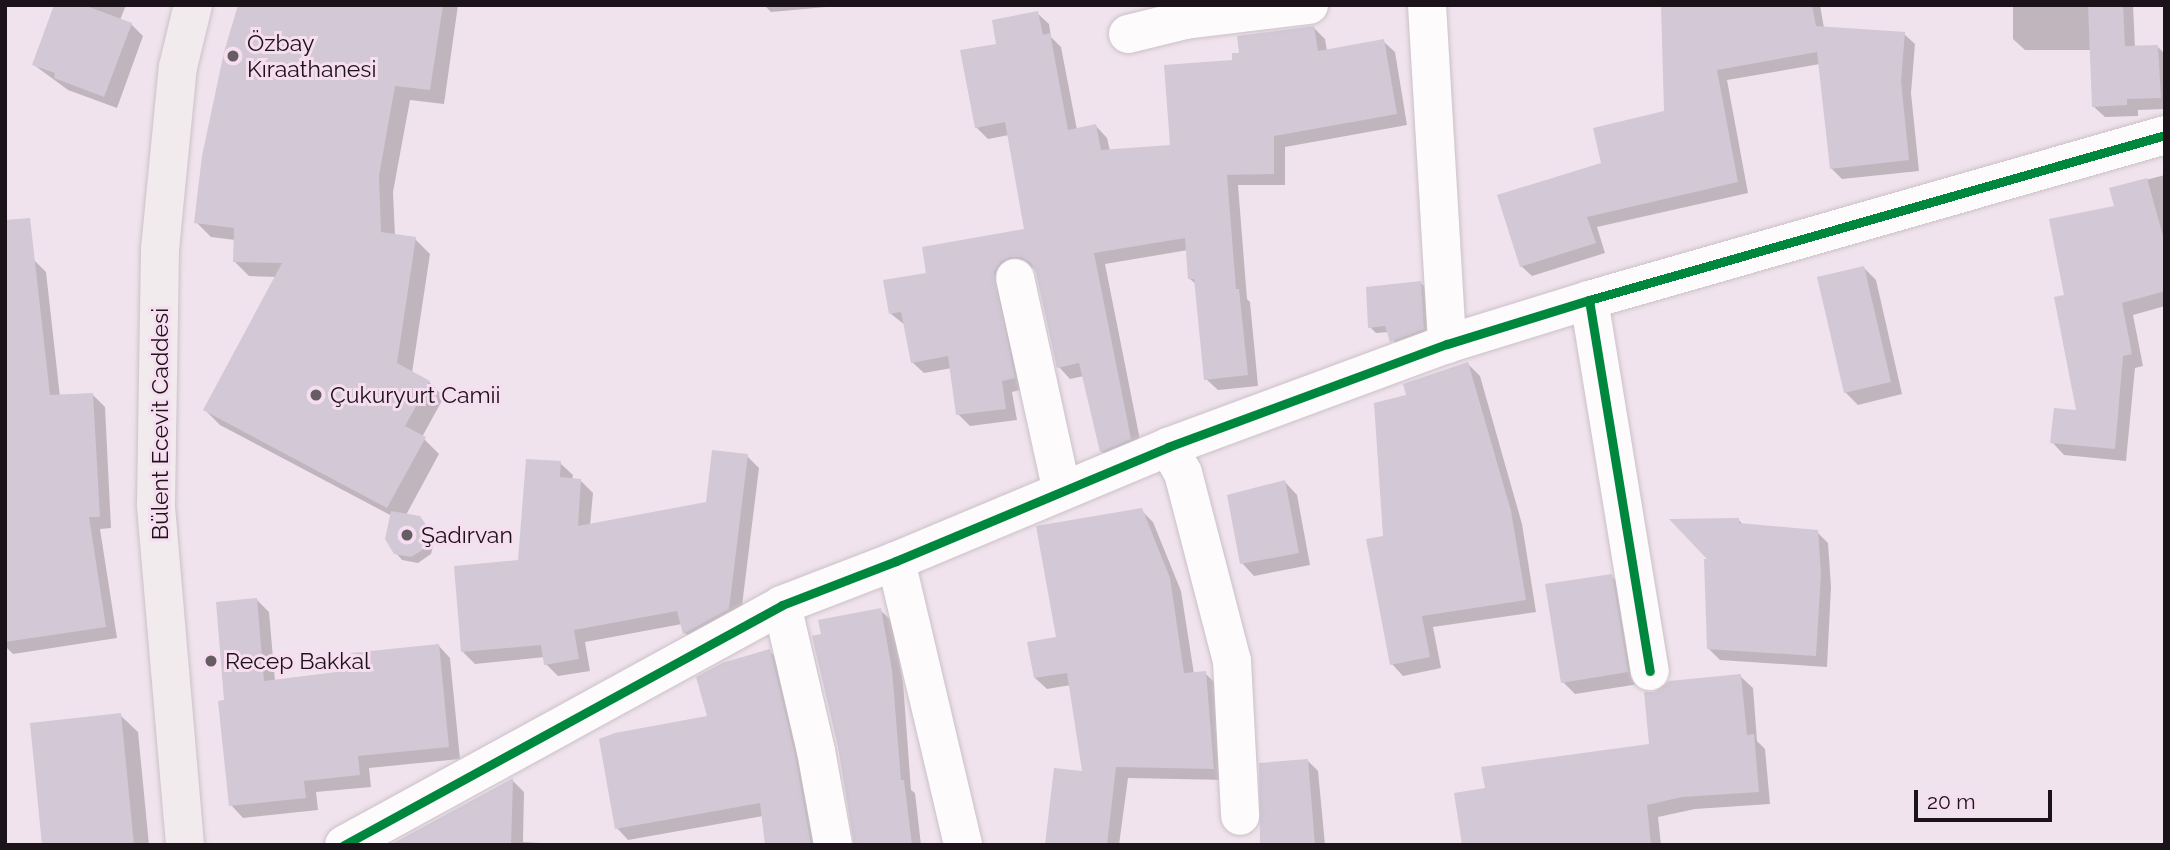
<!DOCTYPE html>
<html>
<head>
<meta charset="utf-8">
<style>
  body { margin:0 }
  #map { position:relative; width:2170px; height:850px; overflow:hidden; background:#f0e3ed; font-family:Raleway,sans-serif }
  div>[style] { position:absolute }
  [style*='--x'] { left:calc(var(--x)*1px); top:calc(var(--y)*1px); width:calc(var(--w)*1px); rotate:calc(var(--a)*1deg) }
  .shadow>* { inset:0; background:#0003 }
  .building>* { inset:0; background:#d2c8d6 }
  .roads { filter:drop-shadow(0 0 2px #cbc1c8) drop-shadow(0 0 2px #cbc1c8) }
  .minor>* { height:38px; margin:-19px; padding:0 19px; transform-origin:19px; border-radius:19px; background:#fdfbfc }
  .major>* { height:38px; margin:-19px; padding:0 19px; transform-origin:19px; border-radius:19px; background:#f1ebed }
  .cycleway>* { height:9px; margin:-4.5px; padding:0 4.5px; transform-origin:4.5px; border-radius:4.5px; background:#00873e }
  .dots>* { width:19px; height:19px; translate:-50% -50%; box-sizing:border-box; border:4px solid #f6ddf0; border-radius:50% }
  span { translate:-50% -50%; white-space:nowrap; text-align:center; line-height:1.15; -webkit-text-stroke:6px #f6ddf0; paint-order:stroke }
  .poi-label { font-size:23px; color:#1b1319 }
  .left { translate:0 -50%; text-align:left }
  .street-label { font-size:23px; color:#1b1319 }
  .frame { position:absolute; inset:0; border:7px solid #1b1319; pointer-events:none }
  .scale { position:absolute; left:1914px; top:790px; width:138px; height:32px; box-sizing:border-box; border:4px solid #1b1319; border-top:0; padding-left:9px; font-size:21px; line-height:24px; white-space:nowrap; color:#1b1319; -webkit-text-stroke:5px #f6ddf0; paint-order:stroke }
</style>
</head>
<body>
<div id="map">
  <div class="shadow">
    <div style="clip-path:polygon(60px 5px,126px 5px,120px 20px,131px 24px,143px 36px,117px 108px,68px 90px,34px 65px)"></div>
    <div style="clip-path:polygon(240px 5px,458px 5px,444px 104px,410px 100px,393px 192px,395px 236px,415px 239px,430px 254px,412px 373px,429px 382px,444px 397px,422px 437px,439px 454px,406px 515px,425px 525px,435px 538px,431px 554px,418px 563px,402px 560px,396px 553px,392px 516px,220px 425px,205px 410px,277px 277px,249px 276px,234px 261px,235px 240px,211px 237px,196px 222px)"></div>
    <div style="clip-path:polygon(764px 5px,849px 5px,771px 12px)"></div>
    <div style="clip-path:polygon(1738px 5px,1820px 5px,1824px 28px,1904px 34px,1915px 44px,1911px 93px,1919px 171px,1842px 179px,1831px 168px,1820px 64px,1727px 80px,1748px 193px,1597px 227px,1605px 253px,1532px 276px,1521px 266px,1603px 164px,1665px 112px)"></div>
    <div style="clip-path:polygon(2013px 5px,2133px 5px,2135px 48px,2158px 47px,2165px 54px,2165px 109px,2138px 110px,2138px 116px,2105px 117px,2093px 106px,2091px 50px,2025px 50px,2013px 39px)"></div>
    <div style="clip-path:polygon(1037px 13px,1049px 24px,1051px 37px,1061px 47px,1077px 130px,1096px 126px,1107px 138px,1110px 151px,1172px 146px,1241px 54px,1314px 28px,1325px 39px,1327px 51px,1383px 41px,1395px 52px,1407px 125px,1285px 147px,1285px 185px,1238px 185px,1247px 299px,1250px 302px,1258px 386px,1218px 390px,1206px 379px,1197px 285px,1190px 279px,1188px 250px,1105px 264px,1142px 450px,1113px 462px,1101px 451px,1084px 376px,1070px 379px,1059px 367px,1038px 272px,1034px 268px,1023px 267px,1025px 389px,1012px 392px,1017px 420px,970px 426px,958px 414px,952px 368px,924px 373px,912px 362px,905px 325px,891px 314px,928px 274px,1026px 231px,1009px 135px,988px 139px,976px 127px,998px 45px)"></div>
    <div style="clip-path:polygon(2165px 175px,2165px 306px,2133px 315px,2143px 366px,2135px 368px,2126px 461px,2064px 455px,2052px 442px,2079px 412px,2066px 297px,2116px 208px,2111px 189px)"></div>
    <div style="clip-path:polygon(34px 260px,46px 272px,60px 397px,93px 395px,105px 407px,111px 528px,100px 529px,117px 638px,13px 654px,5px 646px,5px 263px)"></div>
    <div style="clip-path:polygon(1864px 268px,1876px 280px,1902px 394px,1858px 405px,1845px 392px)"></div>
    <div style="clip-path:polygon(1421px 283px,1427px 289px,1429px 335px,1397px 347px,1389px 332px,1376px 333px,1370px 327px)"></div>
    <div style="clip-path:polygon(1468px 364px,1480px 376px,1522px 524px,1536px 612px,1433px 627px,1441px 668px,1403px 676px,1392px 664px,1384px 537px)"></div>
    <div style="clip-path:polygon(747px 456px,759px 468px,740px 622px,697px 645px,685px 633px,682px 624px,585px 642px,590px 671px,558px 676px,546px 664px,545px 657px,475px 664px,463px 652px,520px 561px,560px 463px,573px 475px,572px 480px,580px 480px,593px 493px,590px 526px,707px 503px)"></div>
    <div style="clip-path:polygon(1285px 482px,1297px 495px,1310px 565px,1254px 576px,1242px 563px)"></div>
    <div style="clip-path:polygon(1141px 510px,1153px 522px,1181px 591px,1194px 674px,1205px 673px,1217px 685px,1225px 780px,1128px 778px,1119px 845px,1047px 845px,1084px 773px,1071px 685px,1047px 689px,1035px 678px)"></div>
    <div style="clip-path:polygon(1738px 519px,1744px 526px,1817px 532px,1828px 543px,1831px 587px,1827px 667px,1720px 660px,1709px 649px)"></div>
    <div style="clip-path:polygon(1611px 576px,1624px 588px,1639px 684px,1575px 694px,1563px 682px)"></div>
    <div style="clip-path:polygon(257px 600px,269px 612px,275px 681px,355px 672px,438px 645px,450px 658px,460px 759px,369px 768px,371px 787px,316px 792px,318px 810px,243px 818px,231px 805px,226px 702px)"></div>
    <div style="clip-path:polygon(880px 610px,892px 621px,903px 682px,911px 790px,915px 793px,921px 845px,856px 845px)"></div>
    <div style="clip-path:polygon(769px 651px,781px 662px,819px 845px,767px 845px,763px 816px,628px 840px,617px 828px)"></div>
    <div style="clip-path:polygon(1740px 676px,1753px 688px,1757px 741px,1765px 749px,1770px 804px,1695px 809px,1658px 817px,1661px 845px,1464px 845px,1487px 789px,1651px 746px)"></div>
    <div style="clip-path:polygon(120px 715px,138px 732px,149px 845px,44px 845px)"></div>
    <div style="clip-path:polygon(1307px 760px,1318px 771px,1325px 845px,1263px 845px)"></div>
    <div style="clip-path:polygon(512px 780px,524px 792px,523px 842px,576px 845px,394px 845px)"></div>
  </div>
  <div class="building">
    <div style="clip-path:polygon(54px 5px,84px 5px,132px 23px,104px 97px,54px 78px,55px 73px,32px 65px)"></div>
    <div style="clip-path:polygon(238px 5px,443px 5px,430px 90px,395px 86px,379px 176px,381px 232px,416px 237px,397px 363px,430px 381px,405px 426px,426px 437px,387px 508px,203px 410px,282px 263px,233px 262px,234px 228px,194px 223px,202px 156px,224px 52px)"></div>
    <div style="clip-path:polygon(1661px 5px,1812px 5px,1816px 26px,1905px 32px,1901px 81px,1909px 160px,1830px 169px,1817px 52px,1717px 70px,1738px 182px,1587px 217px,1596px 243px,1520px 267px,1497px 195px,1601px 163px,1593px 128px,1664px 111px)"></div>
    <div style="clip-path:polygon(2088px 5px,2123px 5px,2125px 46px,2158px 45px,2161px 98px,2127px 99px,2127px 105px,2092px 107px)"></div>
    <div style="clip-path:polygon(1038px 11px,1043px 35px,1050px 33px,1068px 130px,1096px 124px,1101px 150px,1170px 145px,1164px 65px,1232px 60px,1232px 53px,1239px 53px,1237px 36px,1314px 26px,1318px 51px,1384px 39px,1397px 114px,1274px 136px,1274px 174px,1227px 175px,1236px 289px,1239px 289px,1248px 375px,1204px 380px,1194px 279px,1188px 279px,1185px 238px,1094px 253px,1131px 439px,1100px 452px,1079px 363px,1057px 368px,1036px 273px,1031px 263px,1021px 257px,1010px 257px,1000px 262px,994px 272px,1015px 378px,1002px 381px,1006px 409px,956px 415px,948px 356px,911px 363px,901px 312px,889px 314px,883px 280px,926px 273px,922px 247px,1024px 229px,1005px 122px,975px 128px,960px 50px,996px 44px,992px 20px)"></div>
    <div style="clip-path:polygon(2147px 178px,2165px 243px,2165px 291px,2122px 303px,2132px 354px,2123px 356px,2115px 449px,2050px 443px,2054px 408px,2076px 410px,2054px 297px,2064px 295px,2049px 219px,2114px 206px,2109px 188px)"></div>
    <div style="clip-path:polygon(30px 218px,50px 395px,93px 393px,100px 517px,89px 517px,106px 627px,5px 642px,5px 220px)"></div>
    <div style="clip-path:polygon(1864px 266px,1891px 382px,1844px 393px,1817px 277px)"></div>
    <div style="clip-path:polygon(1421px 281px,1424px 329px,1390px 342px,1385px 326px,1368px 328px,1366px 287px)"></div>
    <div style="clip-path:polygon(1468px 362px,1511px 511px,1526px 600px,1422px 616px,1430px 657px,1390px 665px,1366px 539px,1383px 536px,1374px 403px,1406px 395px,1403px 384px)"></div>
    <div style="clip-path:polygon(712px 450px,748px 454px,729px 609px,683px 634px,677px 611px,574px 630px,579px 659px,544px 665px,541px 645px,461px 652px,454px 566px,518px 560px,526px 459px,561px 461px,560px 477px,581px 479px,578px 526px,706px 502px)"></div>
    <div style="clip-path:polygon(1285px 480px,1299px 553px,1240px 564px,1227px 495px)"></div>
    <div style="clip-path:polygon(1142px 508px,1170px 578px,1184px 673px,1206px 671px,1214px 769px,1116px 767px,1107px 845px,1045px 845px,1054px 768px,1082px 771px,1067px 673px,1034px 678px,1027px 642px,1056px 637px,1036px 526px)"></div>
    <div style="clip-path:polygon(391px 511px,420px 516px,430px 531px,426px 548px,411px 557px,394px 554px,385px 539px)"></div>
    <div style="clip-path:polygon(1739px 518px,1739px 523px,1818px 530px,1821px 574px,1816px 656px,1707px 649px,1704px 559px,1707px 559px,1669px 519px)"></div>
    <div style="clip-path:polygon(1612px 574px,1628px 672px,1561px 683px,1545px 584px)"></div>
    <div style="clip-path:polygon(257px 598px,264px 681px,353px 670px,351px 653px,439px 644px,449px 747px,358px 756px,360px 775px,304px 781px,306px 798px,229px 806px,218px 701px,224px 700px,216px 602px)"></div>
    <div style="clip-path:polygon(881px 608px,892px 670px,901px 780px,904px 780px,912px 845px,854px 845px,838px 747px,812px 636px,821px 634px,818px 620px)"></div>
    <div style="clip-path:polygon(770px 649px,795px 755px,811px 845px,765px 845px,760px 803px,615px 829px,599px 739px,615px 733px,707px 716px,696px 677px,722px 663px)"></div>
    <div style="clip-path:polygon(1741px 674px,1747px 735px,1754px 734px,1759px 792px,1682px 797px,1647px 805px,1651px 845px,1462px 845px,1454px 793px,1485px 788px,1481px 767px,1649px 744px,1644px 692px,1654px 692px,1669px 681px)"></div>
    <div style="clip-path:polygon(121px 713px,134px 845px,42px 845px,30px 723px)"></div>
    <div style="clip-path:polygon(1308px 759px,1315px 845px,1260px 845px,1259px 763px)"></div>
    <div style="clip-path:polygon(513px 778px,511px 845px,390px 845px)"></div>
  </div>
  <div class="roads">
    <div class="minor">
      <div style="--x:1427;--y:5;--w:340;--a:86.6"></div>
      <div style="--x:1128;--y:34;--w:59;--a:-13.8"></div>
      <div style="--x:1185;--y:20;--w:125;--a:-6.9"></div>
      <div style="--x:1015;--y:278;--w:218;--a:77.6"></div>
      <div style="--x:1589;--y:300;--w:376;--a:80.7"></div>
      <div style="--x:1168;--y:447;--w:30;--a:60"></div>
      <div style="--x:1183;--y:473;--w:194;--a:75.4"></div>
      <div style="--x:1232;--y:661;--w:155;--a:87"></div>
      <div style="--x:896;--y:561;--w:292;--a:76.7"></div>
      <div style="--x:782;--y:605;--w:150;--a:76.9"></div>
      <div style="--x:816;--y:751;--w:96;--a:79.7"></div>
      <div style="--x:344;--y:845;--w:499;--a:-28.7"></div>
      <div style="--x:782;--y:605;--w:122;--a:-21.1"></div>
      <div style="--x:896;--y:561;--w:295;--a:-22.7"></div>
      <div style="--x:1168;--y:447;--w:297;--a:-20.3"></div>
      <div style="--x:1447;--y:344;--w:149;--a:-17.2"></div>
      <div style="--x:1589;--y:300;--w:599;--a:-15.98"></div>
    </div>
    <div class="major">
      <div style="--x:185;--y:845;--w:342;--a:-94.9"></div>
      <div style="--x:156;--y:504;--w:255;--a:-89.1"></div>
      <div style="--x:160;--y:249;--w:183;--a:-84.4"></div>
      <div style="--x:178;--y:67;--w:64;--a:-76.4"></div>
    </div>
  </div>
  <div class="cycleway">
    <div style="--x:1589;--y:300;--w:376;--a:80.7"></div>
    <div style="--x:344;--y:845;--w:499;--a:-28.7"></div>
    <div style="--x:782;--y:605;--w:122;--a:-21.1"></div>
    <div style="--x:896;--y:561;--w:295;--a:-22.7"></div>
    <div style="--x:1168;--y:447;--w:297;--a:-20.3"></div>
    <div style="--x:1447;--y:344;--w:149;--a:-17.2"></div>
    <div style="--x:1589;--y:300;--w:599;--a:-15.98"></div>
  </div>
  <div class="dots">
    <div style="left:233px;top:56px;background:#665c63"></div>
    <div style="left:316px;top:395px;background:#665c63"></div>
    <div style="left:407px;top:535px;background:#665c63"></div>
    <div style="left:211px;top:661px;background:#665c63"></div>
  </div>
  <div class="poi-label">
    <span class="left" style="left:247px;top:56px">Özbay<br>Kıraathanesi</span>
    <span class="left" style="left:330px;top:395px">Çukuryurt Camii</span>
    <span class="left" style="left:421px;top:535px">Şadırvan</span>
    <span class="left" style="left:225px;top:661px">Recep Bakkal</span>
  </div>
  <div class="street-label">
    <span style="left:160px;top:424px;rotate:-90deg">Bülent Ecevit Caddesi</span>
  </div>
  <div class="frame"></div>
  <div class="scale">20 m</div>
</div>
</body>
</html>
